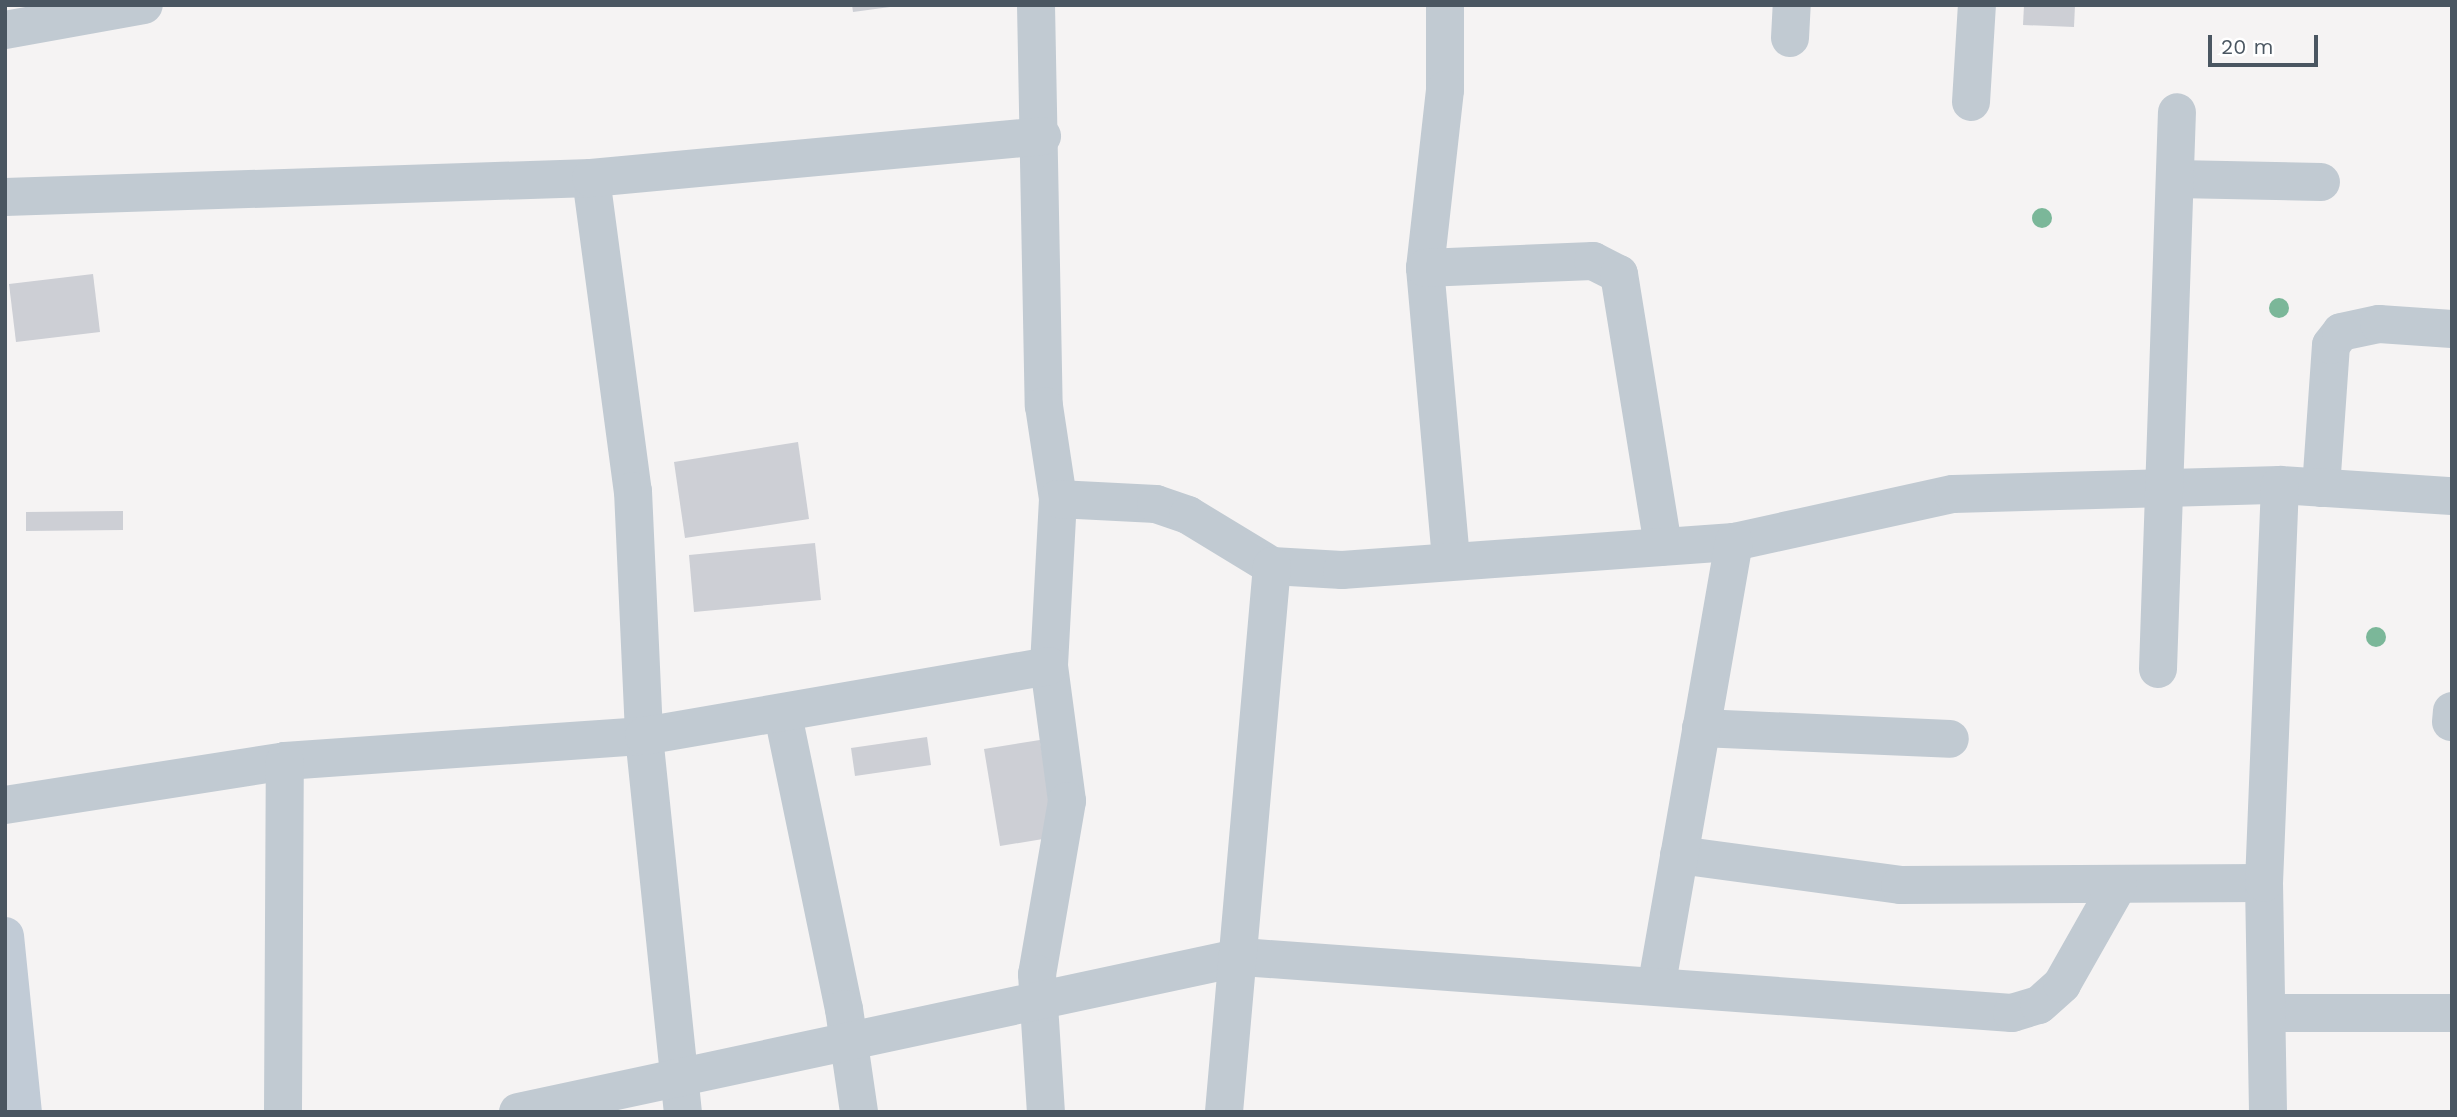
<!DOCTYPE html>
<html>
<head>
<meta charset="utf-8">
<style>
  body { margin:0 }
  #map { position:relative; width:2457px; height:1117px; overflow:hidden; background:#f5f3f3; font-family:"Work Sans",sans-serif }
  div>[style] { position:absolute }
  [style*='--x'] { left:calc(var(--x)*1px); top:calc(var(--y)*1px); width:calc(var(--w)*1px); rotate:calc(var(--a)*1deg) }
  .building>* { inset:0; background:#cdcfd5 }
  .street>* { height:38px; margin:-19px; padding:0 19px; transform-origin:19px; border-radius:19px; background:#c1cad2 }
  .secondary>* { height:38px; margin:-19px; padding:0 19px; transform-origin:19px; border-radius:19px; background:#c1cbd6 }
  .trees>* { width:20px; height:20px; margin:-10px; border-radius:50%; background:#7bb799 }
  span { translate:-50% -50%; white-space:nowrap; text-align:center; line-height:1.15; -webkit-text-stroke:6px #fff; paint-order:stroke }
  .frame { position:absolute; inset:0; border:7px solid #4a5661; pointer-events:none }
  .scale { position:absolute; left:2208px; top:35px; width:110px; height:32px; box-sizing:border-box; border:4px solid #4a5661; border-top:0; padding-left:9px; font-size:21px; line-height:24px; white-space:nowrap; color:#4a5661; -webkit-text-stroke:5px #fff; paint-order:stroke }
</style>
</head>
<body>
<div id="map">
  <div class="building">
    <div style="clip-path:polygon(852px 5px,890px 5px,890px 7px,853px 12px)"></div>
    <div style="clip-path:polygon(2024px 5px,2075px 5px,2074px 27px,2023px 25px)"></div>
    <div style="clip-path:polygon(93px 274px,100px 332px,16px 342px,9px 284px)"></div>
    <div style="clip-path:polygon(798px 442px,809px 519px,685px 538px,674px 462px)"></div>
    <div style="clip-path:polygon(123px 511px,123px 530px,26px 531px,26px 512px)"></div>
    <div style="clip-path:polygon(815px 543px,821px 600px,694px 612px,689px 555px)"></div>
    <div style="clip-path:polygon(927px 737px,931px 765px,855px 776px,851px 748px)"></div>
    <div style="clip-path:polygon(1040px 740px,1055px 837px,1000px 846px,984px 749px)"></div>
  </div>
  <div class="street">
    <div style="--x:1036;--y:5;--w:401;--a:88.9"></div>
    <div style="--x:1044;--y:406;--w:94;--a:81.4"></div>
    <div style="--x:1058;--y:499;--w:167;--a:93.1"></div>
    <div style="--x:1049;--y:666;--w:136;--a:82.4"></div>
    <div style="--x:1067;--y:801;--w:176;--a:99.8"></div>
    <div style="--x:1037;--y:974;--w:138;--a:86.3"></div>
    <div style="--x:1445;--y:5;--w:85;--a:90"></div>
    <div style="--x:1445;--y:90;--w:179;--a:96.4"></div>
    <div style="--x:1425;--y:268;--w:291;--a:84.9"></div>
    <div style="--x:5;--y:30;--w:141;--a:-10.2"></div>
    <div style="--x:1790;--y:38;--w:33;--a:-87"></div>
    <div style="--x:1971;--y:102;--w:97;--a:-86.5"></div>
    <div style="--x:591;--y:178;--w:316;--a:82.4"></div>
    <div style="--x:633;--y:491;--w:245;--a:87.4"></div>
    <div style="--x:644;--y:736;--w:378;--a:84.1"></div>
    <div style="--x:2176;--y:179;--w:145;--a:1.2"></div>
    <div style="--x:5;--y:197;--w:586;--a:-1.86"></div>
    <div style="--x:591;--y:178;--w:453;--a:-5.3"></div>
    <div style="--x:1425;--y:268;--w:168;--a:-2.4"></div>
    <div style="--x:1593;--y:261;--w:29;--a:27"></div>
    <div style="--x:1619;--y:274;--w:276;--a:80.8"></div>
    <div style="--x:2321;--y:488;--w:143;--a:-86"></div>
    <div style="--x:2331;--y:345;--w:16;--a:-52"></div>
    <div style="--x:2341;--y:332;--w:39;--a:-12"></div>
    <div style="--x:2379;--y:324;--w:73;--a:3.9"></div>
    <div style="--x:1058;--y:499;--w:98;--a:2.9"></div>
    <div style="--x:1156;--y:504;--w:34;--a:19"></div>
    <div style="--x:1188;--y:515;--w:98;--a:31.3"></div>
    <div style="--x:1272;--y:566;--w:70;--a:3.3"></div>
    <div style="--x:1342;--y:570;--w:393;--a:-4.1"></div>
    <div style="--x:1734;--y:542;--w:224;--a:-12.4"></div>
    <div style="--x:1953;--y:494;--w:327;--a:-1.6"></div>
    <div style="--x:2280;--y:485;--w:172;--a:3.7"></div>
    <div style="--x:2158;--y:669;--w:557;--a:-88.05"></div>
    <div style="--x:783;--y:715;--w:300;--a:78.3"></div>
    <div style="--x:844;--y:1009;--w:104;--a:81.7"></div>
    <div style="--x:2451;--y:722;--w:11;--a:-85"></div>
    <div style="--x:1701;--y:728;--w:249;--a:2.5"></div>
    <div style="--x:5;--y:805;--w:283;--a:-8.9"></div>
    <div style="--x:285;--y:761;--w:360;--a:-4"></div>
    <div style="--x:644;--y:736;--w:411;--a:-9.8"></div>
    <div style="--x:1679;--y:855;--w:223;--a:7.7"></div>
    <div style="--x:1900;--y:885;--w:364;--a:-0.3"></div>
    <div style="--x:1657;--y:983;--w:448;--a:-80.1"></div>
    <div style="--x:2267;--y:1013;--w:185;--a:0"></div>
    <div style="--x:283;--y:1112;--w:351;--a:-89.7"></div>
    <div style="--x:518;--y:1112;--w:740;--a:-12.08"></div>
    <div style="--x:1242;--y:957;--w:772;--a:4.16"></div>
    <div style="--x:2012;--y:1013;--w:28;--a:-17"></div>
    <div style="--x:2039;--y:1005;--w:31;--a:-42"></div>
    <div style="--x:2062;--y:984;--w:114;--a:-60.5"></div>
    <div style="--x:1224;--y:1112;--w:548;--a:-84.98"></div>
    <div style="--x:2268;--y:1112;--w:229;--a:-91"></div>
    <div style="--x:2264;--y:883;--w:398;--a:-87.7"></div>
  </div>
  <div class="secondary">
    <div style="--x:5;--y:936;--w:177;--a:84.2"></div>
  </div>
  <div class="trees">
    <div style="left:2042px;top:218px"></div>
    <div style="left:2279px;top:308px"></div>
    <div style="left:2376px;top:637px"></div>
  </div>
  <div class="frame"></div>
  <div class="scale">20 m</div>
</div>
</body>
</html>
